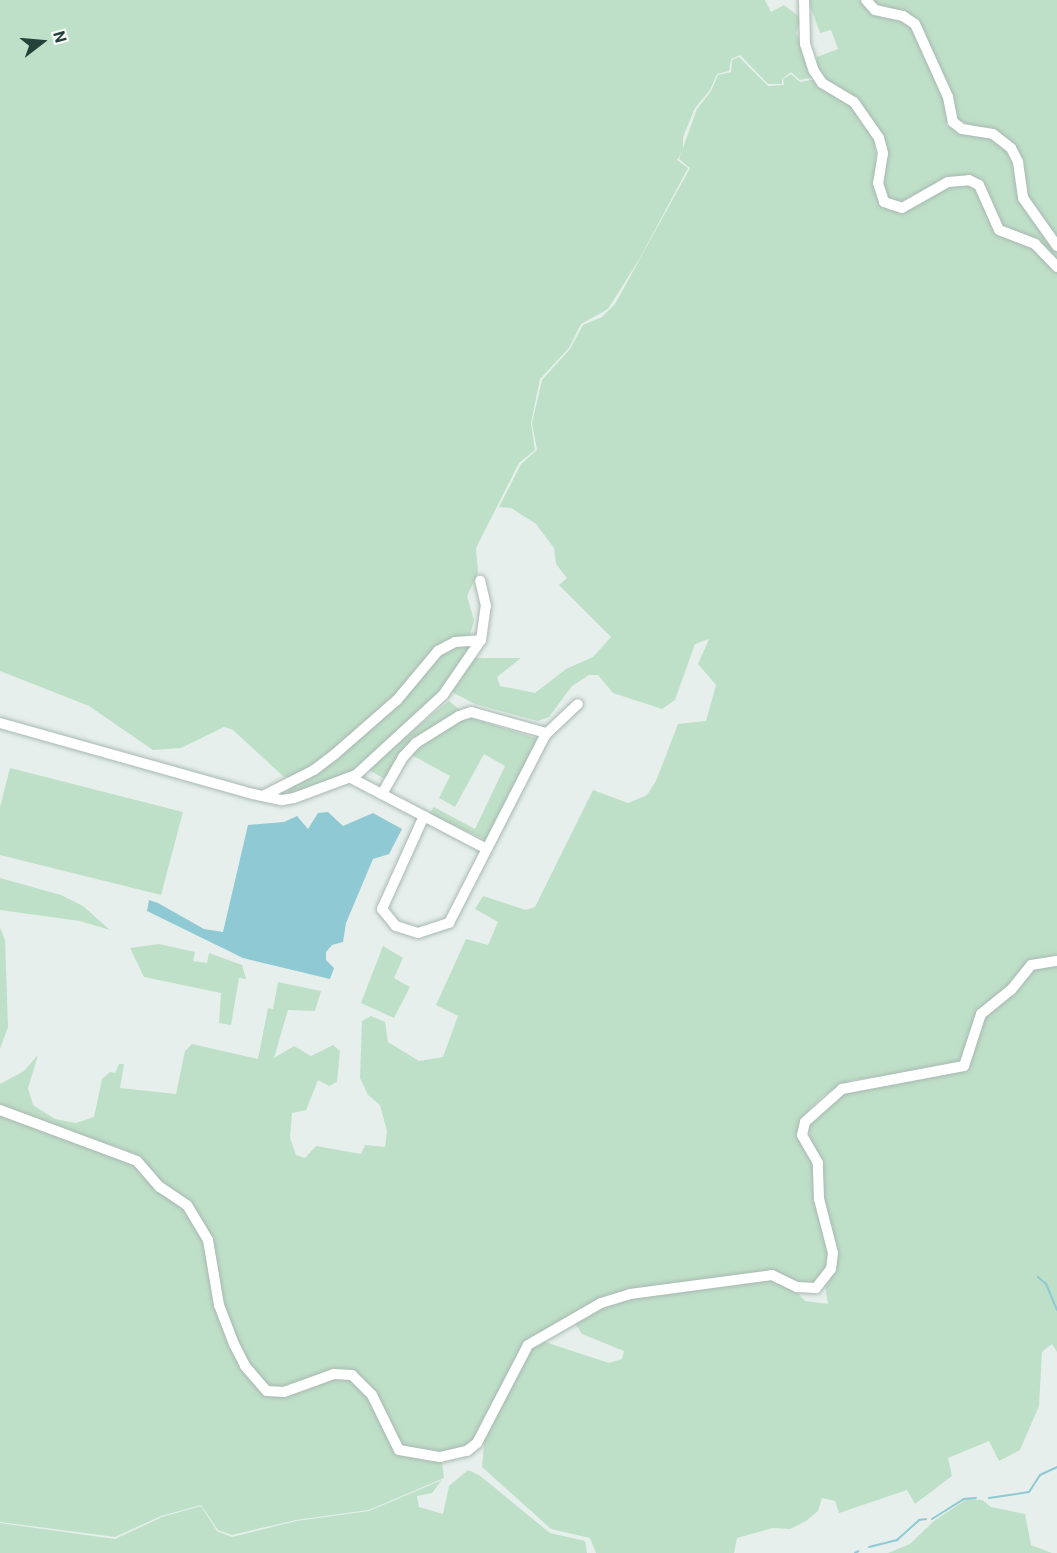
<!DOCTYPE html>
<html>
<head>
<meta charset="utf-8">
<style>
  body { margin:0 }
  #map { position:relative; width:1057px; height:1553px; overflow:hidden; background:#e6efeb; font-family:Roboto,sans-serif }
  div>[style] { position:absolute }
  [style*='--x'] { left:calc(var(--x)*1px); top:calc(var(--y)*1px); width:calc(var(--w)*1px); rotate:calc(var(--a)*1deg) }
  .green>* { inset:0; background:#bfe0c8 }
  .water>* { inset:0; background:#8ec9d4 }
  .stream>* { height:2px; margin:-1px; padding:0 1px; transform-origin:1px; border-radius:1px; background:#8ec9d4 }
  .roads { filter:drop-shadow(0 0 2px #a8b8b2) drop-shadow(0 0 2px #a8b8b2) }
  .minor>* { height:10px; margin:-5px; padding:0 5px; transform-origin:5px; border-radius:5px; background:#fff }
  span { translate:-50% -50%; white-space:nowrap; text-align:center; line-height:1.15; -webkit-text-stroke:5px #f7fbf9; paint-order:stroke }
  .north { position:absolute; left:12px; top:12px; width:60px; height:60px; -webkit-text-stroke:4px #f7fbf9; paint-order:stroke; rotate:74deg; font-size:16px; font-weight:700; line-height:24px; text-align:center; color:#24423a }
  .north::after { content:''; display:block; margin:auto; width:21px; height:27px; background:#24423a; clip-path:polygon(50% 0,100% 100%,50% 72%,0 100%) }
</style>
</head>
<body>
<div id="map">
  <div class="green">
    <div style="clip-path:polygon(0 0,765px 0,771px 12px,784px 5px,801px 18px,796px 33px,815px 77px,800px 80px,791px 72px,782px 79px,782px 84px,768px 84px,740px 55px,731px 59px,729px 71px,717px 74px,710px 90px,695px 108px,683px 137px,683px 150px,677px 160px,688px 168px,640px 258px,608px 309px,581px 324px,569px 348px,540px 379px,531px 423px,535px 450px,519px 463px,476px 548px,478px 573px,467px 596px,474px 620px,470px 635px,463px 636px,335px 749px,292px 778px,284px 777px,233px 730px,224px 727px,181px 748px,153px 750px,89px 706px,0 671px)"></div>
    <div style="clip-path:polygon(808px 0,862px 0,911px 26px,942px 88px,949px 117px,946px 125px,954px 130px,990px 135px,1012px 155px,1018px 187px,1057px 250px,1057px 262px,1001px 227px,984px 188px,965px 177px,900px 205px,882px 194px,882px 136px,823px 79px,816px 65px,817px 57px,838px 49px,831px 30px,820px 33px)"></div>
    <div style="clip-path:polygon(870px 0,1057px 0,1057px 240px,1030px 205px,1008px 141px,956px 119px,917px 21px)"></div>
    <div style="clip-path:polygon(739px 57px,768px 86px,784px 85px,783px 79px,791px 74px,800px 82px,816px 79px,845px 98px,874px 134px,880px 201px,888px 210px,905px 212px,939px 189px,960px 182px,975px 186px,993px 226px,1031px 245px,1057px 271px,1057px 958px,1029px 961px,1012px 983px,986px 1005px,966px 1059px,955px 1066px,852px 1080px,824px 1095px,803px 1116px,800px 1123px,812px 1157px,828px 1246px,829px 1267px,815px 1283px,804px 1284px,773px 1272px,631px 1291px,532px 1338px,473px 1444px,439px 1455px,399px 1446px,370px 1385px,355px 1372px,333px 1370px,283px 1389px,266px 1388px,248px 1365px,222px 1307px,207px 1228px,192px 1204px,159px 1181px,140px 1158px,123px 1149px,0 1109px,0 1084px,24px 1071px,38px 1055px,28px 1088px,33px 1105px,55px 1119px,76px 1123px,94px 1117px,102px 1079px,110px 1072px,115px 1073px,119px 1064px,124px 1064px,120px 1088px,176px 1094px,185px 1051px,192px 1044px,258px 1059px,268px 1008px,273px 1009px,278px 982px,321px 991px,315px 1011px,288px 1010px,274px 1058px,294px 1046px,311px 1056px,333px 1045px,340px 1051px,337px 1082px,329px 1086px,318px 1080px,306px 1110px,292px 1113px,290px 1138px,296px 1155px,305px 1158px,316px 1146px,361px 1154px,365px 1145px,385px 1147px,387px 1131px,380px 1105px,368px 1095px,360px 1078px,362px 1021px,371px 1016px,385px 1022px,388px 1042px,419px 1061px,443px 1057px,458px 1016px,436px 1005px,466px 939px,488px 945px,498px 922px,475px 909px,483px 896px,526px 910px,535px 907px,593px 790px,628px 803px,647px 795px,656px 781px,678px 724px,706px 721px,716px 685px,698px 664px,709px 639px,695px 644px,675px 700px,662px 709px,613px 693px,598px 675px,589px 675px,572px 686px,549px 717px,538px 721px,475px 704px,452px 692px,475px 658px,521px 658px,497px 677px,500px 686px,535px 693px,566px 669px,593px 657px,611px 637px,559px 585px,567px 578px,556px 564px,554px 548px,536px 524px,511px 508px,499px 507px,521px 464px,537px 450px,532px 423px,542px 380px,570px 349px,583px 325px,602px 317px,615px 304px,690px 168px,679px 159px,697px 109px,711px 91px,718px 75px,731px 72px,732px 60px)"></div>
    <div style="clip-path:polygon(462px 645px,469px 647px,470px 651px,435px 700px,354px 771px,289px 795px,288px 790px,443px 651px)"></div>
    <div style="clip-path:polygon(449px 701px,461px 711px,416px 739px,385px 779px,367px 769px)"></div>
    <div style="clip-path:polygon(468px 717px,538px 739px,486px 840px,429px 814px,434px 807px,475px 829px,505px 766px,484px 754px,455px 807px,439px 798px,450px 776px,410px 754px,427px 740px)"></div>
    <div style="clip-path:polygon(10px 768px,183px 812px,161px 895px,0 855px,0 807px)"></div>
    <div style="clip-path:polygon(0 878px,61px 895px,83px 906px,110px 930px,80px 921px,0 910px)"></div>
    <div style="clip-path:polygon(0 928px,5px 940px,8px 1027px,0 1049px)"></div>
    <div style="clip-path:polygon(159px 944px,195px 952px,193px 961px,207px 963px,209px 953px,242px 965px,246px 979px,239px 978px,231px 1025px,219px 1023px,221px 993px,144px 977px,130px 948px)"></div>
    <div style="clip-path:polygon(383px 946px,403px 958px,394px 978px,410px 987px,394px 1018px,361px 1003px)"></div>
    <div style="clip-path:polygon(1057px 965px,1057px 1352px,1052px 1344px,1042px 1352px,1039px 1406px,1020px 1450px,999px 1461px,989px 1441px,948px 1458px,952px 1476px,915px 1504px,907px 1490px,839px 1513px,835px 1501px,822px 1498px,818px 1511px,806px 1521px,790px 1529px,773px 1528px,737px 1538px,734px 1553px,596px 1553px,590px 1538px,551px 1529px,482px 1467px,485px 1433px,525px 1352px,542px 1341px,609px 1363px,622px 1359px,624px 1351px,582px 1334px,574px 1322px,610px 1302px,772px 1278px,794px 1289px,805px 1301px,828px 1304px,825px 1286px,834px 1273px,808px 1125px,841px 1093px,967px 1068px,974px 1054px,978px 1025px,1027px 971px)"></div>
    <div style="clip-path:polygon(0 1112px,139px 1167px,186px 1208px,205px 1244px,217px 1309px,240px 1366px,265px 1395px,283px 1396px,333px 1377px,352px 1379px,370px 1397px,397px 1452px,430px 1462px,442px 1461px,444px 1478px,369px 1510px,296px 1520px,232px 1535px,218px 1530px,201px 1505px,161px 1516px,115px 1537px,0 1522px)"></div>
    <div style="clip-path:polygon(468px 1470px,479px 1475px,550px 1533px,585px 1541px,587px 1553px,0 1553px,0 1523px,115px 1539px,162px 1517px,201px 1506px,217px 1531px,232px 1537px,296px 1521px,369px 1511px,442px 1480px,432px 1493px,417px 1496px,419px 1507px,443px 1514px,449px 1486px)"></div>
    <div style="clip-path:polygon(967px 1499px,982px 1500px,991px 1507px,1025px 1514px,1031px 1545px,1052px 1553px,888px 1553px,910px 1544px,934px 1521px)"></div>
  </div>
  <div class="water">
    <div style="clip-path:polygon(328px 812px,343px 826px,373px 813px,402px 829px,389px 854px,373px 859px,346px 923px,343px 942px,332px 945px,326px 952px,326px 960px,334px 968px,330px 979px,243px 958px,147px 911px,149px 900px,158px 903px,204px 929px,223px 932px,248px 825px,284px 822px,297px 816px,308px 829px,318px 813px)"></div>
  </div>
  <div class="stream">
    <div style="--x:1038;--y:1277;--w:11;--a:41"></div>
    <div style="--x:1046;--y:1284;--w:28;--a:67"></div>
    <div style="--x:989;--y:1498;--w:40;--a:-8.5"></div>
    <div style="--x:1029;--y:1492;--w:20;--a:-57"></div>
    <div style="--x:1040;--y:1475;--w:19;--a:-25"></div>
    <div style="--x:932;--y:1519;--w:38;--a:-32"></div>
    <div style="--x:964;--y:1499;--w:12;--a:-5"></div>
    <div style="--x:869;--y:1547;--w:29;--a:-14"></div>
    <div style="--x:897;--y:1540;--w:30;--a:-42"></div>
    <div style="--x:919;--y:1520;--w:7;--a:-8"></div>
    <div style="--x:855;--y:1553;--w:4;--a:-27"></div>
  </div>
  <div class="roads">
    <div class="minor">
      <div style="--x:804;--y:0;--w:44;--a:88.7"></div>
      <div style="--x:805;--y:44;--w:28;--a:72"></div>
      <div style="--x:814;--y:71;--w:14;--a:56"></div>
      <div style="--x:822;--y:83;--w:37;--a:31"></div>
      <div style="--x:854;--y:102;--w:44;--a:55.2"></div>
      <div style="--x:879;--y:138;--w:16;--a:75"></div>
      <div style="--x:883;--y:153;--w:30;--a:99"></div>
      <div style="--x:878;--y:183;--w:20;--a:72"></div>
      <div style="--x:884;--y:202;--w:19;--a:18"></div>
      <div style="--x:902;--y:208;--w:53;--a:-29.5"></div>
      <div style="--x:948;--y:182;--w:21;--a:-5"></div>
      <div style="--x:969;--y:180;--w:11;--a:27"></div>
      <div style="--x:979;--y:185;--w:49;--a:66"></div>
      <div style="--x:999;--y:230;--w:39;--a:21"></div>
      <div style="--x:1035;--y:244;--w:32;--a:46"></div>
      <div style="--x:866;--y:0;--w:13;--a:48"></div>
      <div style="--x:875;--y:10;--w:29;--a:12"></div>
      <div style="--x:903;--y:16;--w:14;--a:34"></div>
      <div style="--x:915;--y:24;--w:80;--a:65.7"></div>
      <div style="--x:948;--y:97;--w:25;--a:79"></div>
      <div style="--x:953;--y:122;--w:11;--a:38"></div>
      <div style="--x:962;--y:129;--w:31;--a:9"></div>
      <div style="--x:993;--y:134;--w:23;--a:38"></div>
      <div style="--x:1011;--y:148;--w:16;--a:63"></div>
      <div style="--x:1018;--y:162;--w:36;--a:82"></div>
      <div style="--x:1023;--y:198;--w:59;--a:54.7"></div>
      <div style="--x:0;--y:723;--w:263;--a:15.7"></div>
      <div style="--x:253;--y:794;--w:30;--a:12"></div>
      <div style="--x:282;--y:800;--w:12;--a:-9"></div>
      <div style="--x:294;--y:798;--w:66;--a:-20.4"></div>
      <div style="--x:356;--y:775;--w:118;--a:-42.6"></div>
      <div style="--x:443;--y:695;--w:67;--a:-55.4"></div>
      <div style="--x:481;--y:640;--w:34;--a:-82"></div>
      <div style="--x:486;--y:606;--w:26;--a:-103"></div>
      <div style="--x:351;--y:778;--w:153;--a:27.6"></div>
      <div style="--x:382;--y:794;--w:43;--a:-60.4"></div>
      <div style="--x:403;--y:757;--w:19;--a:-47"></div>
      <div style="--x:416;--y:743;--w:51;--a:-32.1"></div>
      <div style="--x:459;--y:716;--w:13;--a:-18"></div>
      <div style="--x:471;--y:712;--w:78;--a:15.6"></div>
      <div style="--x:263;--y:796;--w:57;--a:-27"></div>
      <div style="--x:314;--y:770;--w:26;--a:-37"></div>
      <div style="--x:335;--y:754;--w:82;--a:-41.1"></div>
      <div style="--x:397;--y:700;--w:64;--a:-50.1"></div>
      <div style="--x:438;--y:651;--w:19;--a:-28"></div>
      <div style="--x:455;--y:642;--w:26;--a:-4"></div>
      <div style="--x:424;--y:816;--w:102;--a:114.3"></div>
      <div style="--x:382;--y:909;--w:22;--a:51"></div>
      <div style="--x:396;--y:926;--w:23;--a:18"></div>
      <div style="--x:418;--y:933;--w:33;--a:-18"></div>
      <div style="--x:449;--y:923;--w:211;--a:-62.9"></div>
      <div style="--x:545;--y:735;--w:45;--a:-43.2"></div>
      <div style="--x:0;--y:1110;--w:146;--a:20.4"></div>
      <div style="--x:137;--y:1161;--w:35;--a:49"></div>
      <div style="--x:160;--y:1187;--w:32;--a:34"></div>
      <div style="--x:187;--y:1205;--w:41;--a:59"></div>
      <div style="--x:208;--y:1240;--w:66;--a:80.4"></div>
      <div style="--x:219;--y:1305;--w:42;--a:69"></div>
      <div style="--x:234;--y:1344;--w:25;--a:63"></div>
      <div style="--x:245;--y:1366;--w:33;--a:49"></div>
      <div style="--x:267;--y:1391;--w:17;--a:3"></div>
      <div style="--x:284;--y:1392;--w:53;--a:-19.8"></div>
      <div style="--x:334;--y:1374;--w:18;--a:3"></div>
      <div style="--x:352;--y:1375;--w:28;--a:45"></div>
      <div style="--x:372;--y:1395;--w:61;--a:63.9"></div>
      <div style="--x:399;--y:1450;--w:42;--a:9.7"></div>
      <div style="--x:440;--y:1457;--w:28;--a:-13"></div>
      <div style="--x:467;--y:1451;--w:13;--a:-39"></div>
      <div style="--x:477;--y:1443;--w:110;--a:-62.5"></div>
      <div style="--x:528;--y:1345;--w:84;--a:-29.9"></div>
      <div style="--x:601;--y:1303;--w:30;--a:-17"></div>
      <div style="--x:630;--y:1294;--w:143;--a:-7.6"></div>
      <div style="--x:772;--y:1275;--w:28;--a:26"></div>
      <div style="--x:797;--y:1287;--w:19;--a:3"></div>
      <div style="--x:816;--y:1288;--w:24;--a:-52"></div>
      <div style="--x:831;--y:1269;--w:16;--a:-83"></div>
      <div style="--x:833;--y:1253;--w:56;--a:-104.5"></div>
      <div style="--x:819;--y:1199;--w:36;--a:-92"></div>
      <div style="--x:818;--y:1163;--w:32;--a:-120"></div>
      <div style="--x:802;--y:1135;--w:13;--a:-77"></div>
      <div style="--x:805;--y:1122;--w:50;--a:-41.7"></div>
      <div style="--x:842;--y:1089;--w:124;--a:-10.7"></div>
      <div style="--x:964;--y:1066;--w:55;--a:-71.9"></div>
      <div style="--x:981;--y:1014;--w:38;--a:-39"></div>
      <div style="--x:1011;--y:990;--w:32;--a:-51"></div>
      <div style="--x:1031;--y:965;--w:26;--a:-9"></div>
    </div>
  </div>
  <div class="north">N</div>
</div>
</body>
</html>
